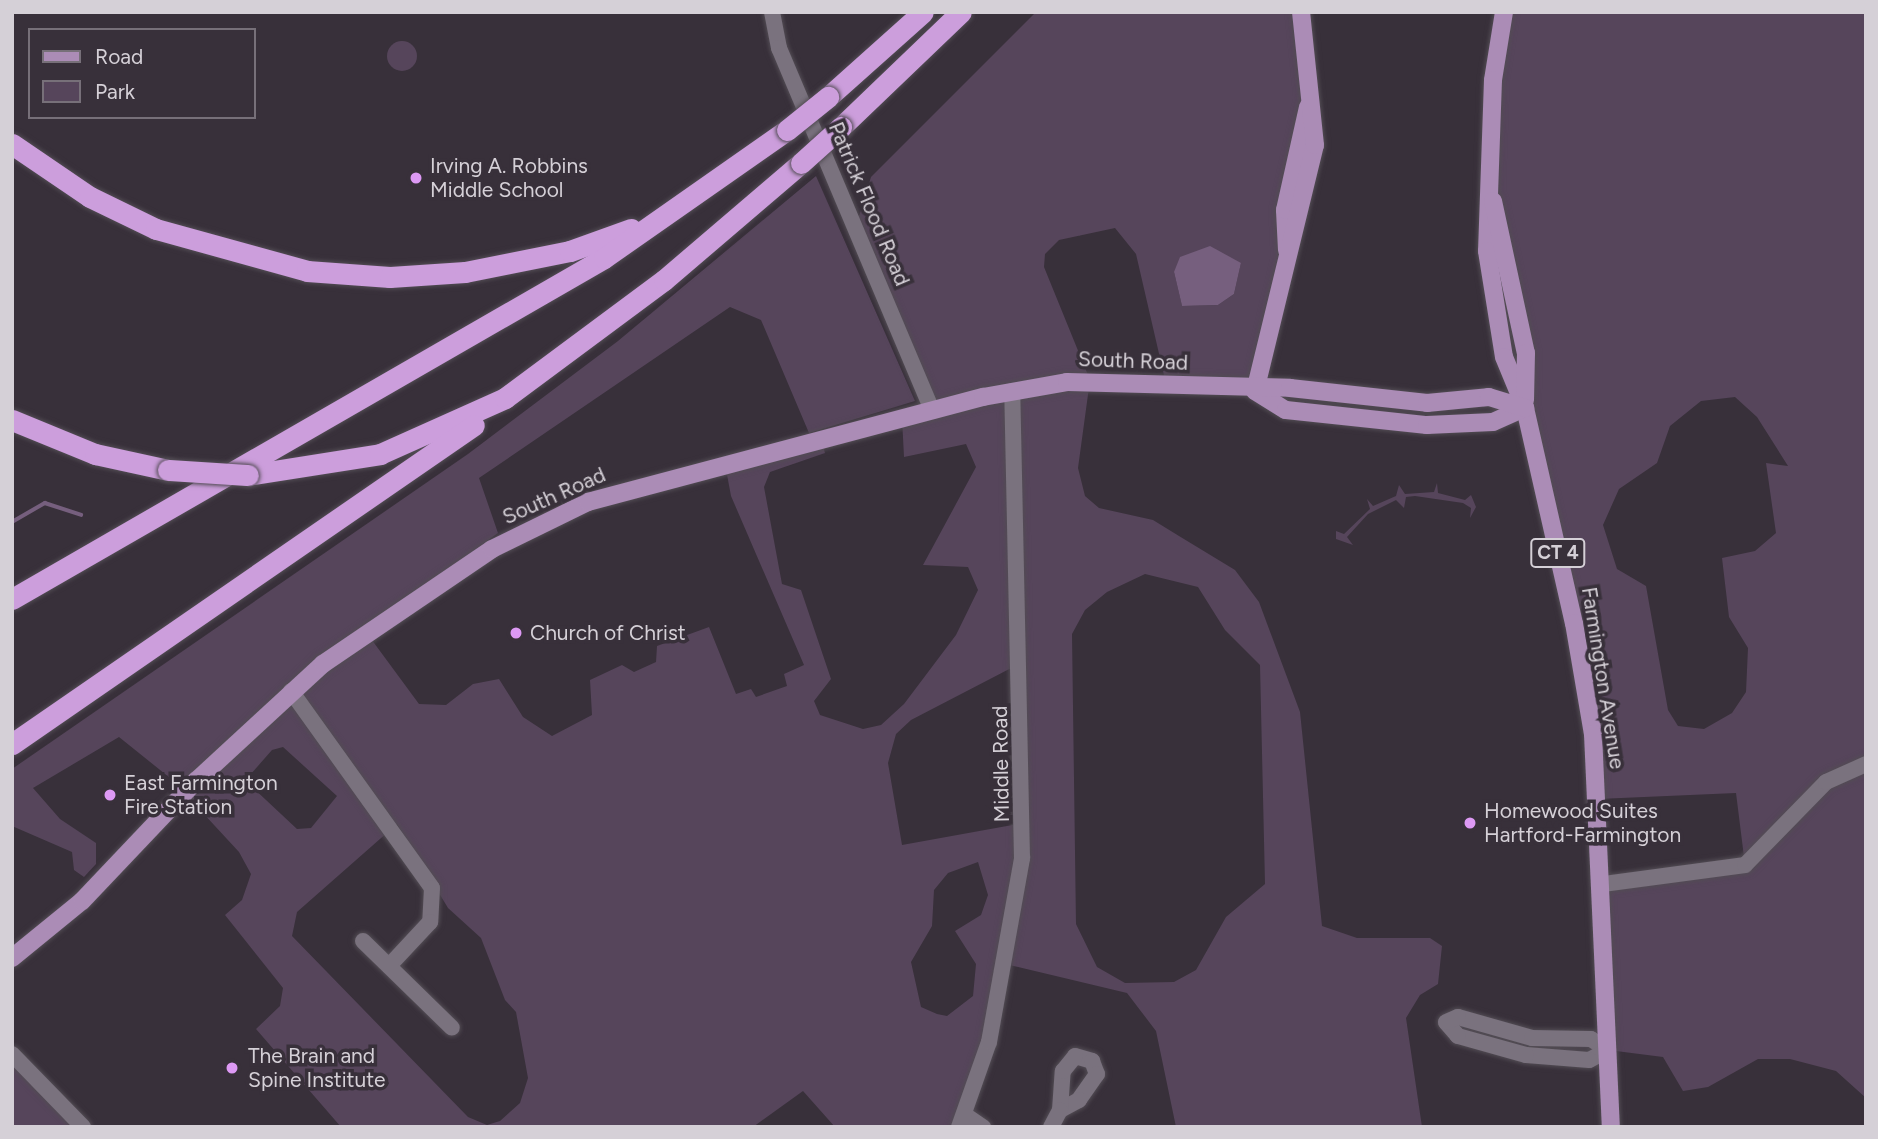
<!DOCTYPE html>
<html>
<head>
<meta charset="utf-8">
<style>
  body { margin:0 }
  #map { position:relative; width:1878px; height:1139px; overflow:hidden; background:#38303a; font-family:Figtree,sans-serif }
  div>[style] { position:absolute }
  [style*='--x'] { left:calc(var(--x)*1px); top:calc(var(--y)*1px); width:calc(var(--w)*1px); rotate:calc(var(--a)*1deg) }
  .green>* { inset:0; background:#56455b }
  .round { border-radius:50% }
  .water>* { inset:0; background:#765f7e }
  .stream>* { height:3.5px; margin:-1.75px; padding:0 1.75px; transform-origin:1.75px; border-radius:1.75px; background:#765f7e }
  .roads { filter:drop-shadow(0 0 2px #524c54) drop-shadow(0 0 2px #524c54) }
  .minor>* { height:16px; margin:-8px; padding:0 8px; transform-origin:8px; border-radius:8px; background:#7a727e }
  .major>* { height:18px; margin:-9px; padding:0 9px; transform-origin:9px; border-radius:9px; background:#ab8cb6 }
  .highway>* { height:21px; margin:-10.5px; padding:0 10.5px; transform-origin:10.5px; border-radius:10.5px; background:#cc9edc }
  .bridges { filter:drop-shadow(0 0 2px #524c54) drop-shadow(0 0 2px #524c54) }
  .highway-bridge>* { height:21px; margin:-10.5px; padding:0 10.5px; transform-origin:10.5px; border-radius:10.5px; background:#cc9edc }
  .dots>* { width:19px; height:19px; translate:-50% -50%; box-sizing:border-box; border:4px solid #38303a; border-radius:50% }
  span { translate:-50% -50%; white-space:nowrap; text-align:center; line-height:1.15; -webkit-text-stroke:7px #38303a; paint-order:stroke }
  .shield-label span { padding:2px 5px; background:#38303a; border:2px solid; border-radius:5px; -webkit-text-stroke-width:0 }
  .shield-label { font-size:19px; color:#d5d0d7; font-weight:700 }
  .poi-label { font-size:21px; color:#d5d0d7 }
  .left { translate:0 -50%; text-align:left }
  .street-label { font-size:21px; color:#d5d0d7 }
  .frame { position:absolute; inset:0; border:14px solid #d5d0d7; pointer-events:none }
  .legend { position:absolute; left:28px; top:28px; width:228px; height:91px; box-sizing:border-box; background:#38303a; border:2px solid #777079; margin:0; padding:9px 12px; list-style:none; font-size:21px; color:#d5d0d7 }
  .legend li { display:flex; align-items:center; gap:14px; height:35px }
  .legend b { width:35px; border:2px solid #777079 }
</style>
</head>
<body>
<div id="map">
  <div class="green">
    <div style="clip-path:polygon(evenodd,1036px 12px,1301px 12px,1310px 62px,1287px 250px,1255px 391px,1166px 384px,1136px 254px,1115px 228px,1059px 240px,1045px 254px,1044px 267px,1090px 380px,1078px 468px,1085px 496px,1099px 508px,1153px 520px,1179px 536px,1235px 570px,1259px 602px,1300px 712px,1322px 926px,1357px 938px,1430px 938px,1442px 946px,1438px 984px,1420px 995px,1406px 1018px,1422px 1127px,1176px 1127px,1156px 1031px,1127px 993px,1005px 964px,959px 1127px,835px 1127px,803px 1091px,753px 1127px,341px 1127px,256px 1029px,280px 1006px,283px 988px,225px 915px,242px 900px,251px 874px,239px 852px,190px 799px,366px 632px,419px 704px,446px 705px,473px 684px,499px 679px,523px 717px,552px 736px,592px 715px,590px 680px,622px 665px,634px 672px,656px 662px,657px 646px,709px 627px,736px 694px,751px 689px,756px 697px,787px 686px,784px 674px,804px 665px,731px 496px,725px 464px,821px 439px,825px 453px,770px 472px,764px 487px,782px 584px,801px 590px,831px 679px,814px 701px,820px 715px,863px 729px,881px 725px,904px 704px,956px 635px,978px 590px,968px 567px,923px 565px,976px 467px,966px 444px,904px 457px,902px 418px,932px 411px,856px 226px,871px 177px,1036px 12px,1241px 263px,1234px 294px,1218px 305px,1182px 306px,1174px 272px,1241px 263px,1036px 12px,1145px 574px,1198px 587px,1225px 630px,1260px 665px,1265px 884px,1226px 917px,1196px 970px,1174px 982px,1125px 983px,1097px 967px,1076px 924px,1072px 634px,1085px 610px,1107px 592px,1145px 574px,1036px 12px,1017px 665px,1024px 823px,902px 845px,888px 763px,896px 734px,911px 720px,1017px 665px,1036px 12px,283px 747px,337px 796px,311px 828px,297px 829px,251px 786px,250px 775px,272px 750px,283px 747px,1036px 12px,397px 824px,448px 908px,481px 938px,505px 1000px,516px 1012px,528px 1078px,520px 1103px,500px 1121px,487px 1125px,468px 1117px,292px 936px,297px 912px,397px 824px,1036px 12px,978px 862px,988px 895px,981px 915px,955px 931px,976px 964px,973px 996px,947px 1016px,937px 1014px,921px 1007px,911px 962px,932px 926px,934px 890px,948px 873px,978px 862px)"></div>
    <div style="clip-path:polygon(evenodd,1504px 12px,1866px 12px,1866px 1098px,1836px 1071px,1790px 1059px,1758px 1059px,1708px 1087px,1683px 1091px,1663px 1057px,1608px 1050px,1603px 884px,1745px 865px,1736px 793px,1598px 799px,1593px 734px,1525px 408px,1526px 353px,1491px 191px,1504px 12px,1735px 397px,1757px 417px,1788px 466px,1766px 463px,1776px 533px,1755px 551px,1722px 558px,1729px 617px,1748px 648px,1746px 692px,1732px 713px,1704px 729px,1678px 726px,1668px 710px,1646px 586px,1617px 569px,1603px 525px,1619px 489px,1657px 463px,1670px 426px,1701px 401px,1735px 397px)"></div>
    <div class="round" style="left:387px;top:41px;width:30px;height:30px"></div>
    <div style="clip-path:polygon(816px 176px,915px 401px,809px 433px,761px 320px,730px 307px,479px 478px,498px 533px,281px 690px,180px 786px,119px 737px,33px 788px,60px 819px,96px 843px,96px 864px,84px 877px,74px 870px,72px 852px,12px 826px,12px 769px,468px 454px,618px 341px)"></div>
    <div style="clip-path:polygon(1437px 483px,1438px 493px,1465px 500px,1471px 495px,1476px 507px,1470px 518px,1471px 508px,1463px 503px,1415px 496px,1406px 497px,1404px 508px,1396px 500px,1368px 514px,1347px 537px,1353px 545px,1336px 539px,1336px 531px,1344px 534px,1370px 509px,1367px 499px,1373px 506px,1396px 496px,1399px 485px,1405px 494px,1434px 492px)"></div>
    <div style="clip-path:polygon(12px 1063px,74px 1127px,12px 1127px)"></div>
  </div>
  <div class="water">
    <div style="clip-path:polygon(1210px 246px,1241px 263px,1234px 294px,1218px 305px,1182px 306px,1174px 272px,1180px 257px)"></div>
  </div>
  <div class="stream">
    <div style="--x:12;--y:522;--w:38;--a:-30"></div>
    <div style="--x:45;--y:503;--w:38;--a:18"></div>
  </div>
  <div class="roads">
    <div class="minor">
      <div style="--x:772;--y:12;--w:37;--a:79"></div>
      <div style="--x:779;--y:48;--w:394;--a:67.1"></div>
      <div style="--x:291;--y:691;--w:242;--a:54.4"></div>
      <div style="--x:432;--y:888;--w:34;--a:93"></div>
      <div style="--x:430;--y:922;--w:60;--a:133"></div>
      <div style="--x:1603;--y:884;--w:143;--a:-7.6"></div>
      <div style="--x:1745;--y:865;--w:116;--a:-45.7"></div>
      <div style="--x:1826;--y:782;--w:44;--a:-24.2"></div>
      <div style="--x:363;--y:941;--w:124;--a:44.3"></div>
      <div style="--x:1458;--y:1017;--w:77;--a:15.8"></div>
      <div style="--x:1532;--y:1038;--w:59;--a:1"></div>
      <div style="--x:1591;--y:1039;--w:20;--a:33"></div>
      <div style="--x:1608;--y:1050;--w:21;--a:152"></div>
      <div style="--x:1589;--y:1060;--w:63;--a:-175.5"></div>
      <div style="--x:1526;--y:1055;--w:71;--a:-164.4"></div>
      <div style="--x:1458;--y:1036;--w:18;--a:-131"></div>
      <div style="--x:1446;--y:1022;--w:13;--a:-23"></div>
      <div style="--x:12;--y:1054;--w:102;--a:45.8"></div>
      <div style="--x:1075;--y:1056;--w:18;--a:16"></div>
      <div style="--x:1092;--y:1061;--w:14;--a:69"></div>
      <div style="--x:1097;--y:1074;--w:32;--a:125"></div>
      <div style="--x:1079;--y:1100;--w:21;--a:152"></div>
      <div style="--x:1060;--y:1110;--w:39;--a:-86"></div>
      <div style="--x:1063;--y:1071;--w:19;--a:-51"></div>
      <div style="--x:965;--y:1115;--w:22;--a:34"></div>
      <div style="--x:959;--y:1127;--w:90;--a:-70.6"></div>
      <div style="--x:989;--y:1042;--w:187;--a:-79.8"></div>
      <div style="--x:1022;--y:858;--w:467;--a:-91.2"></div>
      <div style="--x:1051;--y:1127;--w:19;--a:-62"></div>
    </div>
    <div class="major">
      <div style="--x:1504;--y:12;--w:69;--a:99.2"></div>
      <div style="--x:1493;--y:80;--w:171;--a:92"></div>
      <div style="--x:1487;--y:251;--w:107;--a:80.9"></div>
      <div style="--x:1504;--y:357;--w:55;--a:67.6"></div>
      <div style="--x:1525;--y:408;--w:221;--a:77.2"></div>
      <div style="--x:1574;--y:623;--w:113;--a:80.3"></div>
      <div style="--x:1593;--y:734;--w:393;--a:87.4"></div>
      <div style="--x:1493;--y:201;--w:156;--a:77.8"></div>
      <div style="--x:1526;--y:353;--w:47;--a:91.2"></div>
      <div style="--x:1287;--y:250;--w:40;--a:-92.9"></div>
      <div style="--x:1285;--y:210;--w:106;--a:-77.4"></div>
      <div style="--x:1255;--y:391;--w:253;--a:-76.3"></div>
      <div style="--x:1315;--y:145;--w:134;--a:-96"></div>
      <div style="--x:1255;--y:391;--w:36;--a:32"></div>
      <div style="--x:1286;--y:410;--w:142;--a:6.1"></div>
      <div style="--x:1427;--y:425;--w:66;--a:-2.6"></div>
      <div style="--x:1493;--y:422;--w:35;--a:-24"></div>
      <div style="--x:12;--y:958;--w:90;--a:-39.2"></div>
      <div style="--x:82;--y:901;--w:166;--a:-46.5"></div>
      <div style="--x:196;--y:781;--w:173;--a:-42.7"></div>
      <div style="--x:323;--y:664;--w:204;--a:-34.2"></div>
      <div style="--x:492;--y:549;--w:107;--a:-26.1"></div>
      <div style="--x:588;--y:502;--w:409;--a:-14.9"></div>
      <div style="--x:983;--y:397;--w:85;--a:-10.1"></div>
      <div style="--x:1067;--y:382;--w:223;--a:1.5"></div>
      <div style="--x:1290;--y:388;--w:138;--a:6.2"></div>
      <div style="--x:1427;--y:403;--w:62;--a:-5.5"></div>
      <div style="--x:1489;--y:397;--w:38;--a:17"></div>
    </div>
    <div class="highway">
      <div style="--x:828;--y:97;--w:127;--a:-41.8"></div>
      <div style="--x:841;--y:127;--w:166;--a:-43.8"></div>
      <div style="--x:12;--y:144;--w:94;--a:34.2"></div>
      <div style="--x:90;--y:197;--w:73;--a:25.9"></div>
      <div style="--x:156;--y:229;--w:157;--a:15.5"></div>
      <div style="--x:307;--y:271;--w:83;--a:4.1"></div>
      <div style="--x:390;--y:277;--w:75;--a:-3.8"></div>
      <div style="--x:465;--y:272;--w:107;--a:-11.3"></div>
      <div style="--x:570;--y:251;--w:65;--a:-19.8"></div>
      <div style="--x:12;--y:420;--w:90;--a:22.3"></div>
      <div style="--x:95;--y:454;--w:75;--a:12.4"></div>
      <div style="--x:248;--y:475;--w:134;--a:-9"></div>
      <div style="--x:380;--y:454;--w:137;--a:-24.1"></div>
      <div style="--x:505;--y:398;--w:198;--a:-36.6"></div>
      <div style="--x:664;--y:280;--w:180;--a:-40.5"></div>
      <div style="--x:12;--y:599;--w:683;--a:-29.94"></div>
      <div style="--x:604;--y:258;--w:223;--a:-35"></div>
      <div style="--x:12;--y:744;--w:561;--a:-34.62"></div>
    </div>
  </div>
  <div class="bridges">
    <div class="highway-bridge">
      <div style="--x:787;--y:130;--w:53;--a:-38.8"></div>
      <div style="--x:801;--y:163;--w:54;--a:-42"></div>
      <div style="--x:168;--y:470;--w:80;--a:3.6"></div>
    </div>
  </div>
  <div class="dots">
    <div style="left:416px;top:178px;background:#dd99f4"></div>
    <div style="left:516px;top:633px;background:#dd99f4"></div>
    <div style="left:110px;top:795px;background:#dd99f4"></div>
    <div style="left:1470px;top:823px;background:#dd99f4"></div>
    <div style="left:232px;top:1068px;background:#dd99f4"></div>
  </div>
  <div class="shield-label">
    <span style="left:1558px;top:553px">CT 4</span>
  </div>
  <div class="poi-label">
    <span class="left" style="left:430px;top:178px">Irving A. Robbins<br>Middle School</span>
    <span class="left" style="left:530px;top:633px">Church of Christ</span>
    <span class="left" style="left:124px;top:795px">East Farmington<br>Fire Station</span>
    <span class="left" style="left:1484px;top:823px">Homewood Suites<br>Hartford-Farmington</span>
    <span class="left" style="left:248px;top:1068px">The Brain and<br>Spine Institute</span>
  </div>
  <div class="street-label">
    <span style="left:869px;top:204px;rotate:67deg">Patrick Flood Road</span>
    <span style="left:1133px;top:361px;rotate:2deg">South Road</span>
    <span style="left:554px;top:496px;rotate:-24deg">South Road</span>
    <span style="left:1603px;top:678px;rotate:81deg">Farmington Avenue</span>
    <span style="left:1001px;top:764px;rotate:-91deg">Middle Road</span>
  </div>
  <div class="frame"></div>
  <ul class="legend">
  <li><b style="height:9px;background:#ab8cb6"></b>Road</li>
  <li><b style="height:19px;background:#56455b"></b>Park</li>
  </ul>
</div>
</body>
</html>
